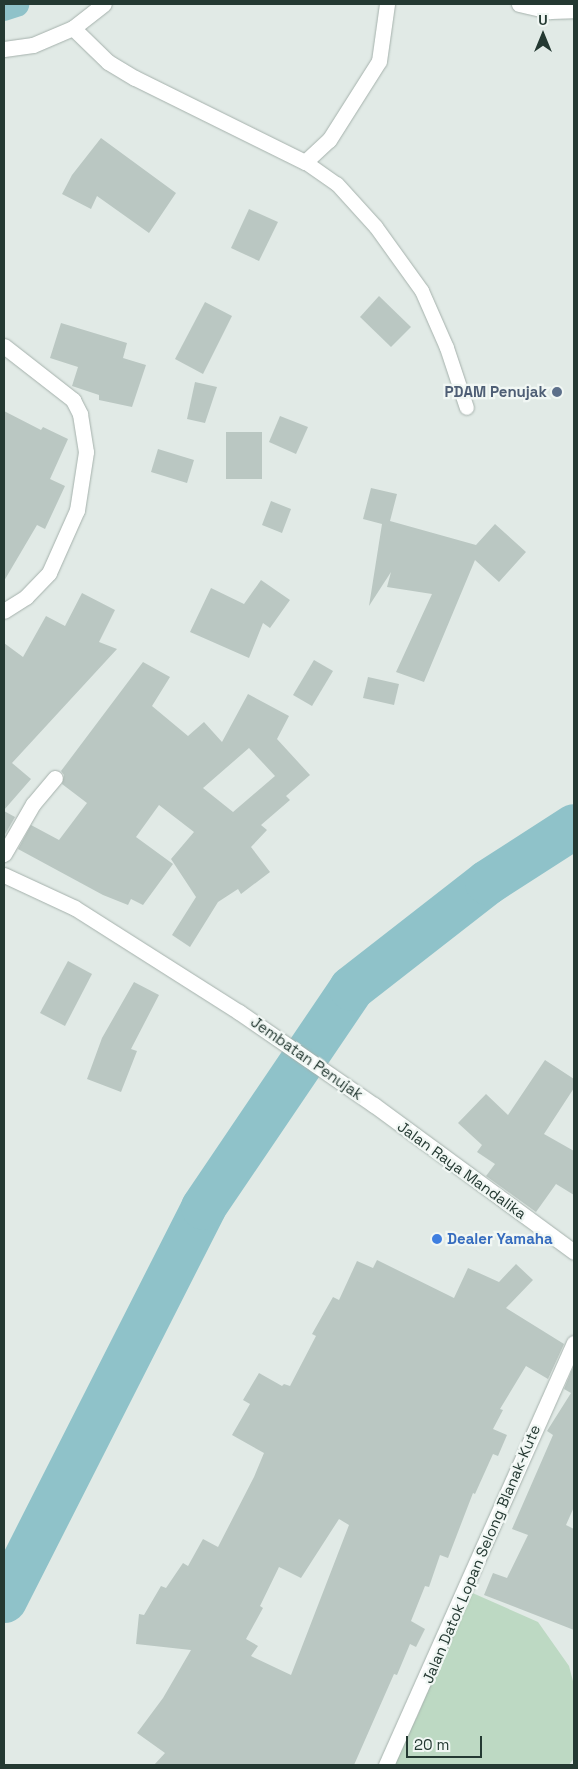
<!DOCTYPE html>
<html>
<head>
<meta charset="utf-8">
<style>
  body { margin:0 }
  #map { position:relative; width:578px; height:1769px; overflow:hidden; background:#e1eae6; font-family:"Space Grotesk",sans-serif }
  div>[style] { position:absolute }
  [style*='--x'] { left:calc(var(--x)*1px); top:calc(var(--y)*1px); width:calc(var(--w)*1px); rotate:calc(var(--a)*1deg) }
  .green>* { inset:0; background:#bdd9c3 }
  .canal>* { height:26px; margin:-13px; padding:0 13px; transform-origin:13px; border-radius:13px; background:#8fc2c9 }
  .river>* { height:45px; margin:-22.5px; padding:0 22.5px; transform-origin:22.5px; border-radius:22.5px; background:#8fc2c9 }
  .building>* { inset:0; background:#bac7c2 }
  .roads { filter:drop-shadow(0 0 1px #a5b1ac) drop-shadow(0 0 1px #a5b1ac) }
  .lane>* { height:14px; margin:-7px; padding:0 7px; transform-origin:7px; border-radius:7px; background:#fff }
  .street>* { height:15px; margin:-7.5px; padding:0 7.5px; transform-origin:7.5px; border-radius:7.5px; background:#fff }
  .secondary>* { height:15px; margin:-7.5px; padding:0 7.5px; transform-origin:7.5px; border-radius:7.5px; background:#fff }
  .dots>* { width:14px; height:14px; translate:-50% -50%; box-sizing:border-box; border:2px solid #f1f7f4; border-radius:50% }
  span { translate:-50% -50%; white-space:nowrap; text-align:center; line-height:1.15; -webkit-text-stroke:4.5px #f1f7f4; paint-order:stroke }
  .service-label { font-size:15px; color:#4e5e75; font-weight:700 }
  .right { translate:-100% -50%; text-align:right }
  .street-label { font-size:15px; color:#243932 }
  .shop-label { font-size:15px; color:#366cbe; font-weight:700 }
  .left { translate:0 -50%; text-align:left }
  .frame { position:absolute; inset:0; border:5px solid #243932; pointer-events:none }
  .north { position:absolute; left:518px; top:10px; width:50px; height:50px; -webkit-text-stroke:4px #f1f7f4; paint-order:stroke; rotate:0deg; font-size:14px; font-weight:700; line-height:20px; text-align:center; color:#243932 }
  .north::after { content:''; display:block; margin:auto; width:18px; height:22px; background:#243932; clip-path:polygon(50% 0,100% 100%,50% 72%,0 100%) }
  .scale { position:absolute; left:406px; top:1736px; width:76px; height:22px; box-sizing:border-box; border:2px solid #243932; border-top:0; padding-left:6px; font-size:15px; line-height:18px; white-space:nowrap; color:#243932; -webkit-text-stroke:4px #f1f7f4; paint-order:stroke }
</style>
</head>
<body>
<div id="map">
  <div class="green">
    <div style="clip-path:polygon(468px 1591px,538px 1622px,569px 1666px,574px 1685px,574px 1758px,569px 1765px,391px 1765px,418px 1715px)"></div>
  </div>
  <div class="canal">
    <div style="--x:4;--y:8;--w:13;--a:-18"></div>
  </div>
  <div class="river">
    <div style="--x:4;--y:1600;--w:441;--a:-63.1"></div>
    <div style="--x:203;--y:1207;--w:264;--a:-55.9"></div>
    <div style="--x:351;--y:988;--w:172;--a:-37.9"></div>
    <div style="--x:487;--y:882;--w:103;--a:-32.8"></div>
  </div>
  <div class="building">
    <div style="clip-path:polygon(101px 138px,176px 193px,149px 233px,97px 196px,91px 209px,62px 194px,72px 175px)"></div>
    <div style="clip-path:polygon(249px 209px,278px 222px,259px 261px,231px 248px)"></div>
    <div style="clip-path:polygon(379px 296px,411px 327px,391px 347px,360px 317px)"></div>
    <div style="clip-path:polygon(205px 302px,232px 316px,203px 374px,175px 359px)"></div>
    <div style="clip-path:polygon(61px 323px,127px 343px,123px 358px,146px 365px,132px 407px,99px 400px,99px 395px,72px 386px,78px 367px,50px 358px)"></div>
    <div style="clip-path:polygon(195px 382px,217px 387px,205px 423px,187px 419px)"></div>
    <div style="clip-path:polygon(4px 411px,41px 430px,43px 427px,68px 439px,50px 479px,65px 486px,45px 529px,37px 525px,4px 581px)"></div>
    <div style="clip-path:polygon(280px 416px,308px 427px,296px 454px,269px 442px)"></div>
    <div style="clip-path:polygon(226px 432px,262px 432px,262px 479px,226px 479px)"></div>
    <div style="clip-path:polygon(158px 449px,194px 460px,187px 483px,151px 472px)"></div>
    <div style="clip-path:polygon(371px 488px,397px 494px,390px 521px,476px 545px,495px 524px,526px 552px,499px 582px,475px 560px,424px 682px,396px 672px,432px 594px,387px 587px,391px 572px,369px 606px,382px 524px,363px 519px)"></div>
    <div style="clip-path:polygon(271px 501px,291px 509px,282px 533px,262px 525px)"></div>
    <div style="clip-path:polygon(261px 580px,290px 600px,270px 628px,263px 623px,249px 658px,190px 632px,211px 588px,244px 604px)"></div>
    <div style="clip-path:polygon(82px 593px,115px 610px,99px 642px,117px 649px,12px 763px,31px 779px,4px 810px,4px 643px,23px 657px,46px 616px,65px 626px)"></div>
    <div style="clip-path:polygon(314px 660px,333px 671px,312px 706px,293px 695px)"></div>
    <div style="clip-path:polygon(evenodd,143px 662px,170px 677px,152px 706px,188px 736px,204px 722px,222px 742px,248px 694px,289px 716px,277px 739px,310px 775px,286px 796px,290px 800px,261px 825px,267px 830px,251px 847px,270px 872px,241px 894px,238px 889px,218px 902px,190px 947px,172px 935px,196px 897px,171px 859px,194px 832px,159px 805px,136px 837px,173px 864px,143px 905px,131px 899px,128px 905px,103px 895px,18px 849px,31px 825px,59px 840px,87px 803px,62px 784px,64px 775px,61px 771px,143px 662px,249px 748px,275px 776px,233px 812px,203px 788px,249px 748px)"></div>
    <div style="clip-path:polygon(368px 677px,399px 684px,394px 705px,363px 698px)"></div>
    <div style="clip-path:polygon(4px 811px,15px 817px,4px 836px)"></div>
    <div style="clip-path:polygon(68px 961px,92px 974px,65px 1026px,40px 1013px)"></div>
    <div style="clip-path:polygon(134px 982px,159px 995px,131px 1049px,137px 1051px,121px 1092px,87px 1079px,102px 1038px)"></div>
    <div style="clip-path:polygon(545px 1060px,574px 1079px,574px 1088px,544px 1134px,574px 1151px,574px 1195px,556px 1184px,536px 1212px,486px 1176px,495px 1164px,477px 1152px,482px 1145px,458px 1123px,486px 1094px,508px 1115px)"></div>
    <div style="clip-path:polygon(evenodd,377px 1260px,454px 1298px,468px 1268px,499px 1282px,516px 1264px,533px 1280px,506px 1308px,564px 1344px,548px 1379px,526px 1366px,500px 1409px,503px 1410px,493px 1429px,507px 1435px,498px 1456px,493px 1454px,475px 1494px,473px 1493px,448px 1558px,440px 1555px,429px 1587px,425px 1586px,411px 1621px,425px 1629px,416px 1647px,410px 1644px,397px 1675px,394px 1674px,354px 1765px,154px 1765px,165px 1753px,137px 1733px,163px 1698px,191px 1650px,136px 1644px,139px 1614px,144px 1615px,161px 1586px,166px 1588px,183px 1563px,188px 1566px,203px 1539px,218px 1547px,254px 1477px,264px 1453px,232px 1435px,250px 1404px,243px 1400px,259px 1373px,282px 1386px,284px 1384px,290px 1386px,316px 1336px,312px 1334px,333px 1297px,339px 1300px,357px 1261px,373px 1268px,377px 1260px,339px 1519px,349px 1525px,291px 1675px,251px 1656px,258px 1646px,246px 1639px,263px 1608px,260px 1606px,279px 1567px,301px 1578px,339px 1519px)"></div>
    <div style="clip-path:polygon(574px 1365px,574px 1507px,566px 1525px,574px 1529px,574px 1630px,484px 1595px,493px 1573px,507px 1578px,528px 1535px,512px 1529px,553px 1435px,547px 1431px,571px 1393px,564px 1389px)"></div>
  </div>
  <div class="roads">
    <div class="lane">
      <div style="--x:305;--y:162;--w:39;--a:35"></div>
      <div style="--x:337;--y:184;--w:58;--a:47.8"></div>
      <div style="--x:376;--y:227;--w:79;--a:54.3"></div>
      <div style="--x:422;--y:291;--w:62;--a:66.3"></div>
      <div style="--x:447;--y:348;--w:63;--a:71.6"></div>
    </div>
    <div class="street">
      <div style="--x:519;--y:4;--w:32;--a:13"></div>
      <div style="--x:550;--y:11;--w:24;--a:-2"></div>
      <div style="--x:73;--y:28;--w:49;--a:44.2"></div>
      <div style="--x:108;--y:62;--w:31;--a:31"></div>
      <div style="--x:135;--y:78;--w:190;--a:26.3"></div>
      <div style="--x:305;--y:162;--w:33;--a:-43"></div>
      <div style="--x:329;--y:140;--w:93;--a:-57.7"></div>
      <div style="--x:379;--y:61;--w:58;--a:-82"></div>
      <div style="--x:4;--y:49;--w:29;--a:-8"></div>
      <div style="--x:33;--y:45;--w:43;--a:-23"></div>
      <div style="--x:73;--y:28;--w:39;--a:-38"></div>
      <div style="--x:4;--y:346;--w:88;--a:38"></div>
      <div style="--x:73;--y:400;--w:16;--a:63"></div>
      <div style="--x:80;--y:414;--w:38;--a:81"></div>
      <div style="--x:86;--y:452;--w:59;--a:98.8"></div>
      <div style="--x:77;--y:510;--w:69;--a:114"></div>
      <div style="--x:49;--y:573;--w:33;--a:134"></div>
      <div style="--x:26;--y:597;--w:26;--a:148"></div>
      <div style="--x:4;--y:854;--w:58;--a:-59.9"></div>
      <div style="--x:33;--y:804;--w:34;--a:-50"></div>
    </div>
    <div class="secondary">
      <div style="--x:4;--y:875;--w:78;--a:24.9"></div>
      <div style="--x:75;--y:908;--w:194;--a:32.4"></div>
      <div style="--x:239;--y:1012;--w:164;--a:34.6"></div>
      <div style="--x:374;--y:1105;--w:248;--a:36.3"></div>
      <div style="--x:386;--y:1765;--w:462;--a:-66"></div>
    </div>
  </div>
  <div class="dots">
    <div style="left:557px;top:392px;background:#5c6f8a"></div>
    <div style="left:437px;top:1239px;background:#3f7fe0"></div>
  </div>
  <div class="service-label">
    <span class="right" style="left:547px;top:392px">PDAM Penujak</span>
  </div>
  <div class="street-label">
    <span style="left:307px;top:1058px;rotate:35deg">Jembatan Penujak</span>
    <span style="left:462px;top:1170px;rotate:36deg">Jalan Raya Mandalika</span>
    <span style="left:481px;top:1554px;rotate:-67deg">Jalan Datok Lopan Selong Blanak-Kute</span>
  </div>
  <div class="shop-label">
    <span class="left" style="left:447px;top:1239px">Dealer Yamaha</span>
  </div>
  <div class="frame"></div>
  <div class="north">U</div>
  <div class="scale">20 m</div>
</div>
</body>
</html>
